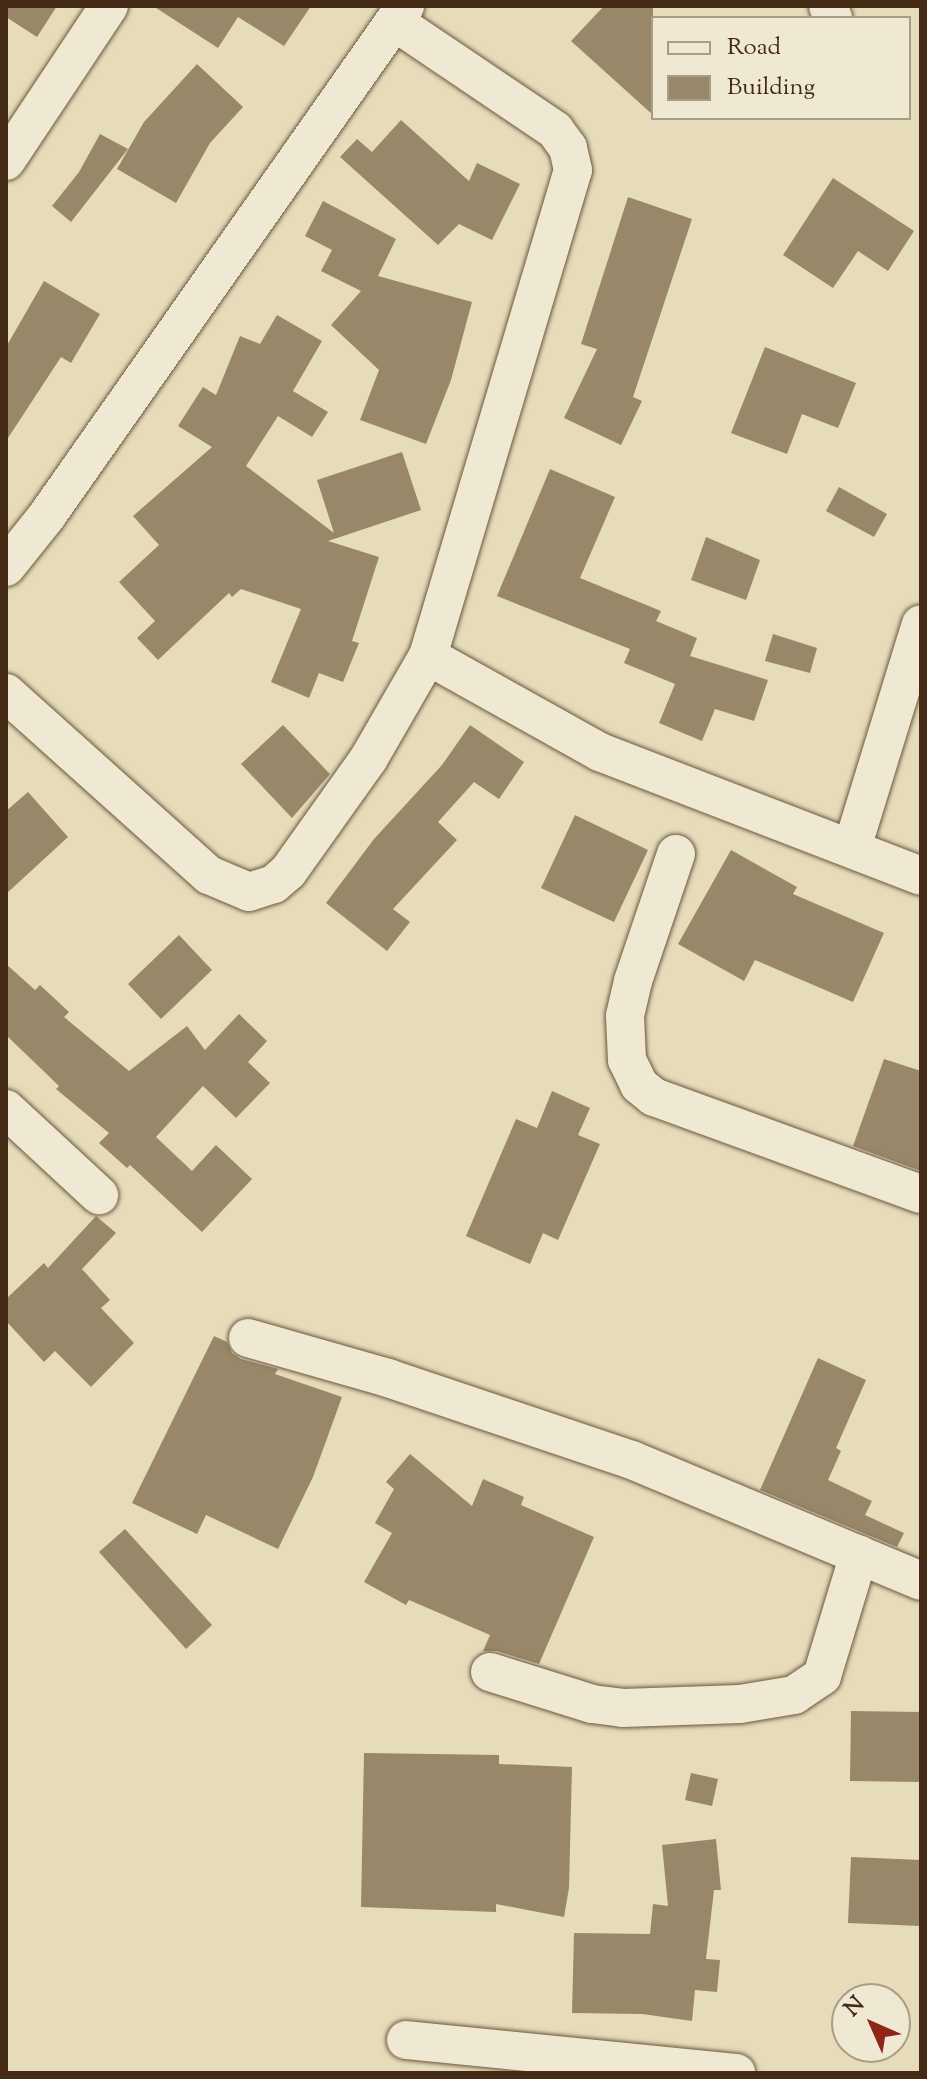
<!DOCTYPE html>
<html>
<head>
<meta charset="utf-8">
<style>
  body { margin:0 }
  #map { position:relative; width:927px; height:2079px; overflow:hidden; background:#e6dcb9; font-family:"Sorts Mill Goudy",serif }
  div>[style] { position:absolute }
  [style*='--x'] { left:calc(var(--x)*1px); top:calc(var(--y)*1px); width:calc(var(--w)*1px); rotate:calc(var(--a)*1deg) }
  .building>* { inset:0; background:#99876a }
  .roads { filter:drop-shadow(0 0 2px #6d573e) drop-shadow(0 0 2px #6d573e) }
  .street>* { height:38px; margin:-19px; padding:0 19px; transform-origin:19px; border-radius:19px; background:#efe8d2 }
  span { translate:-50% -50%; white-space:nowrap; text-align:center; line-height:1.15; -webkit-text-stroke:7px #efe8d2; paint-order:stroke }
  .frame { position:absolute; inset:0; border:8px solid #452b15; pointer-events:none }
  .legend { position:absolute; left:651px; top:16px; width:260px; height:104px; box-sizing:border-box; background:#efe8d2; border:2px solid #ab9c86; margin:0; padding:10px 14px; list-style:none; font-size:24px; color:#452b15 }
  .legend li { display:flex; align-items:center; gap:16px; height:40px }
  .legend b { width:40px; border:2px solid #ab9c86 }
  .north { position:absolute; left:831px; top:1983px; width:80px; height:80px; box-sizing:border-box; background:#efe8d2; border:2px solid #ab9c86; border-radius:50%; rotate:315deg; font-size:22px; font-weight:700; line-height:32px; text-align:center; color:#452b15 }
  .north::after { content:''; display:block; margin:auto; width:28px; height:36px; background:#8f2418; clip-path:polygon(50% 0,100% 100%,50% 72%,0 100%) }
</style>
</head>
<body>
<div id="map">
  <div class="building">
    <div style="clip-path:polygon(6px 6px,57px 6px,37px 37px,6px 17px)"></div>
    <div style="clip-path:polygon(153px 6px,311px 6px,284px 46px,238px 17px,218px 48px)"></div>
    <div style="clip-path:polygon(604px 6px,653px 6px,653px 115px,571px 41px)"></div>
    <div style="clip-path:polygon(197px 64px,243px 107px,210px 143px,176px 203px,117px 169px,144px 122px)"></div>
    <div style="clip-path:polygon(401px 120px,469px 181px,477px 163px,520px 184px,492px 240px,459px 224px,438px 245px,340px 157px,357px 139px,372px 152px)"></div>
    <div style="clip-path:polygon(100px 134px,128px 149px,71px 222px,52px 206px,79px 172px)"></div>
    <div style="clip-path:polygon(833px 178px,914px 231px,888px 271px,858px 251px,833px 288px,783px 255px)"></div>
    <div style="clip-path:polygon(628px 197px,692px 219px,633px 397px,642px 401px,621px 445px,564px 418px,597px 349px,581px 344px)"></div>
    <div style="clip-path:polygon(323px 201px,396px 239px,378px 276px,472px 302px,451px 380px,426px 444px,360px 420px,379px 370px,331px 325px,361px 291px,321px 271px,332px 250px,305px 236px)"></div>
    <div style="clip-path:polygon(44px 281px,100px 314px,71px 363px,61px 357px,6px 441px,6px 347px)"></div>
    <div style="clip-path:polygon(277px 315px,322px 341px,293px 391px,328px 412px,312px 437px,278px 416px,246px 466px,334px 533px,317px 480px,402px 452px,421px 510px,328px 541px,379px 557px,352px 641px,359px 643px,343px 682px,319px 673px,309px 698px,271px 682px,301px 609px,241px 589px,232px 597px,229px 593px,158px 660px,137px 638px,155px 621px,119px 582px,159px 545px,133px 516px,212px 447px,178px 426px,203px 387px,216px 395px,240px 336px,260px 344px)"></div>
    <div style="clip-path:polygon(765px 347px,856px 383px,838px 428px,802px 414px,787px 454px,731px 433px)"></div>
    <div style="clip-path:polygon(550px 469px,615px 497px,580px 578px,661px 611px,656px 621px,697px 638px,690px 656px,768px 680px,754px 721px,715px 709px,702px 741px,659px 723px,675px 684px,624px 663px,630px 649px,497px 596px)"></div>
    <div style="clip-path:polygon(839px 487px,887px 514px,874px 537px,826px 511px)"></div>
    <div style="clip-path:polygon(706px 537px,760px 560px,746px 600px,691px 580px)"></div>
    <div style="clip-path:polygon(773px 634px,817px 648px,810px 673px,765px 661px)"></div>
    <div style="clip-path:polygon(283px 725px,330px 774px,292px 818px,241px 764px)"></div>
    <div style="clip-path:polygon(470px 725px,524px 762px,499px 799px,474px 782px,438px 822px,457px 840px,393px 909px,410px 922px,387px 951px,326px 903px,374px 839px,442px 765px)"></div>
    <div style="clip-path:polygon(28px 792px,68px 837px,6px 894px,6px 811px)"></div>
    <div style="clip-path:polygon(575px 815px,648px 850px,614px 922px,541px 888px)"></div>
    <div style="clip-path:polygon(731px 850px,797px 887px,793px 894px,884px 933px,853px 1002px,755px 960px,744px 981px,678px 944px)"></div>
    <div style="clip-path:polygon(179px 935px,212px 970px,161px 1019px,128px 984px)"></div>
    <div style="clip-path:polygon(6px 964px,35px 990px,40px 985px,69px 1012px,64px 1017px,129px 1071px,187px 1026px,205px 1050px,239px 1014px,267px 1041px,248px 1062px,270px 1083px,236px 1118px,203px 1086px,156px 1137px,192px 1171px,216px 1145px,252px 1179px,202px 1232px,130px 1165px,127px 1168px,99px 1143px,109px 1133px,56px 1089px,59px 1086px,6px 1035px)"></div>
    <div style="clip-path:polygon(884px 1059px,921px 1071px,921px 1171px,853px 1146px)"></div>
    <div style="clip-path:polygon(552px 1091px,590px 1108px,578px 1135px,600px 1144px,558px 1240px,543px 1233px,530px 1264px,466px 1236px,516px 1119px,537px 1128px)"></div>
    <div style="clip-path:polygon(96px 1216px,116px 1233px,82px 1269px,110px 1300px,101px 1308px,134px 1343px,91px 1387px,55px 1351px,44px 1362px,6px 1321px,6px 1299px,44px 1263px,48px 1268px)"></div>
    <div style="clip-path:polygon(214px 1336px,227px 1342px,232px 1353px,241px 1359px,278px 1369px,275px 1374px,342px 1397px,313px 1477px,278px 1549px,206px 1515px,197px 1534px,132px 1503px)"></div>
    <div style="clip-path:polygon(818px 1358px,866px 1380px,836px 1448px,841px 1451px,828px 1480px,872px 1501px,865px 1515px,904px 1533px,897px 1547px,760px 1490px)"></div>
    <div style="clip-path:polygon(410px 1454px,472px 1506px,483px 1479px,524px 1497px,521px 1505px,594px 1537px,539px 1664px,497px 1651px,483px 1651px,490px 1635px,409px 1600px,406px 1605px,364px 1582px,392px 1533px,375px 1523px,394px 1489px,386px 1482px)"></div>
    <div style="clip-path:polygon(125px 1529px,212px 1625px,186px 1649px,99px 1552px)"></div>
    <div style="clip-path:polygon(851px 1711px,921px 1712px,921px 1782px,850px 1781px)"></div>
    <div style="clip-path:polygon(364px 1753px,499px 1755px,499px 1764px,572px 1767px,569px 1888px,564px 1917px,496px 1904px,496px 1912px,361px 1907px)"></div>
    <div style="clip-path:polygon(691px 1773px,718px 1779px,712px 1806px,685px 1800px)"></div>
    <div style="clip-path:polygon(716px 1839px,721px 1890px,714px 1890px,706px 1959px,720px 1960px,717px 1992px,695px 1990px,692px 2021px,642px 2014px,572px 2013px,574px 1933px,650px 1934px,653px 1904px,668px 1906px,662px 1845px)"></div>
    <div style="clip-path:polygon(851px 1857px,921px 1860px,921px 1926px,848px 1923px)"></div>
  </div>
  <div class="roads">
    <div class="street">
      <div style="--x:828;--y:6;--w:13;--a:67"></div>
      <div style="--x:6;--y:161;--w:186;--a:-56.4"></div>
      <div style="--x:6;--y:567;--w:64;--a:-51.3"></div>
      <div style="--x:46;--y:517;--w:625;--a:-54.91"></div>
      <div style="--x:428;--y:656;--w:197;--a:29.2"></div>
      <div style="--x:600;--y:752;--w:344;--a:21.1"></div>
      <div style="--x:6;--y:693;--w:273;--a:41.9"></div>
      <div style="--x:209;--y:875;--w:43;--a:23"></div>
      <div style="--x:249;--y:892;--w:26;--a:-18"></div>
      <div style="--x:274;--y:884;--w:18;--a:-41"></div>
      <div style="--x:288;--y:872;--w:140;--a:-54.6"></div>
      <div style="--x:369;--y:758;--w:118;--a:-60"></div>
      <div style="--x:428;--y:656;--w:507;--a:-73.39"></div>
      <div style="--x:573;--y:170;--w:23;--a:-103"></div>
      <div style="--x:568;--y:148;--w:22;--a:-126"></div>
      <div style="--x:555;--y:130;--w:193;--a:-146"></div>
      <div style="--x:852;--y:848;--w:234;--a:-72.9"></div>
      <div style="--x:676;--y:854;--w:134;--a:108.7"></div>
      <div style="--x:633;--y:981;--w:36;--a:103"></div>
      <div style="--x:625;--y:1016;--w:44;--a:87.4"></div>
      <div style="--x:627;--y:1060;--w:28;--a:64"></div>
      <div style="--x:639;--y:1085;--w:19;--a:39"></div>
      <div style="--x:654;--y:1097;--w:284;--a:20"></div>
      <div style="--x:6;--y:1109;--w:127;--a:42.8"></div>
      <div style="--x:248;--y:1338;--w:146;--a:15.9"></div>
      <div style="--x:388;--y:1378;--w:257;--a:18.6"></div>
      <div style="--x:632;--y:1460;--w:313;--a:22.7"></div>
      <div style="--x:490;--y:1672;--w:107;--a:17.4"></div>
      <div style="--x:592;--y:1704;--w:31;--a:7"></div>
      <div style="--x:623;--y:1708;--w:117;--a:-2"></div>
      <div style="--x:740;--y:1704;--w:55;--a:-9.5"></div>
      <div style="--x:794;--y:1695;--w:34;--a:-34"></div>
      <div style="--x:822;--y:1676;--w:127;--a:-73.1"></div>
      <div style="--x:406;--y:2040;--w:332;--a:5.7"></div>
    </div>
  </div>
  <div class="frame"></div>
  <ul class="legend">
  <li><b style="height:10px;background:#efe8d2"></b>Road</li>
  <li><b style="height:22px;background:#99876a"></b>Building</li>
  </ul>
  <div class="north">N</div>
</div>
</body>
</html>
